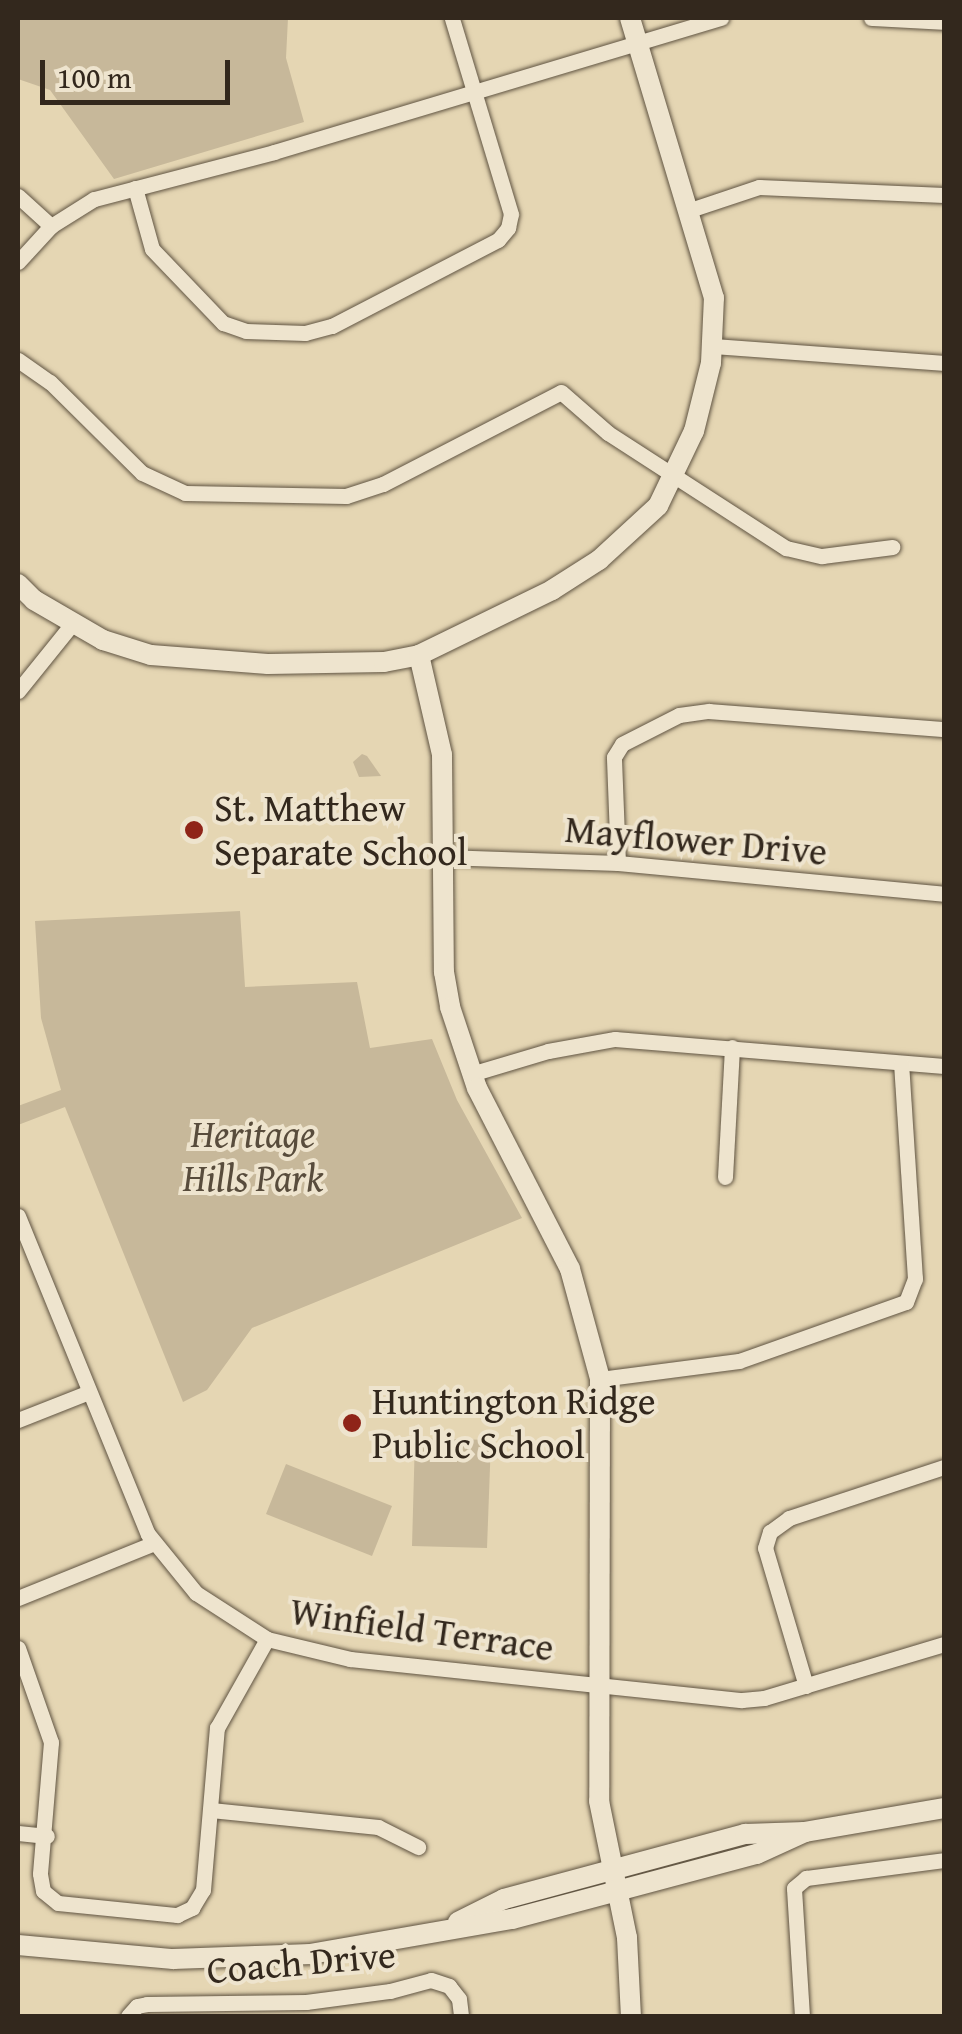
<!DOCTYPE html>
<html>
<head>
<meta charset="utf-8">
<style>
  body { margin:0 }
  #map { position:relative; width:962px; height:2034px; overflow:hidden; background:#e5d6b3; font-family:"Gentium Book Plus",serif }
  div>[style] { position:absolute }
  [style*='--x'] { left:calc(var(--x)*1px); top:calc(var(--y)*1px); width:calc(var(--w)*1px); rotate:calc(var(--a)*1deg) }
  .green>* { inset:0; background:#c7b89a }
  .roads { filter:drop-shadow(0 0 2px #605442) drop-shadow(0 0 2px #605442) }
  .minor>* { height:15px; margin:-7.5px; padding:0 7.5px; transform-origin:7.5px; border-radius:7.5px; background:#eee4ce }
  .tertiary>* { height:20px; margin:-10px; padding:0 10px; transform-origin:10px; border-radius:10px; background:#eee4ce }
  .dots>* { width:28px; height:28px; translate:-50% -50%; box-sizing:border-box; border:5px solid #eee4ce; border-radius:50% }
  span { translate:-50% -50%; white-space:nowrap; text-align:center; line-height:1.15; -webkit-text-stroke:8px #eee4ce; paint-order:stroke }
  .poi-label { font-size:38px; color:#33281d }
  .left { translate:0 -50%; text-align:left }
  .street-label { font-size:38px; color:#33281d }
  .park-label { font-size:38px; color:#584c3c; font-style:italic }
  .frame { position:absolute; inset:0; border:20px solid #33281d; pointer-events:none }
  .scale { position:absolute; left:40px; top:60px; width:190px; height:45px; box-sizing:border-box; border:5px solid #33281d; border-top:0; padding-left:12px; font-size:30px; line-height:35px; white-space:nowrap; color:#33281d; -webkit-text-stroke:8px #eee4ce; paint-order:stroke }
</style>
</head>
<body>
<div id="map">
  <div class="green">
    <div style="clip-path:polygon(18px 18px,288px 18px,286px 58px,304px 122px,114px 179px,50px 90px,18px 79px)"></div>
    <div style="clip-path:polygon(362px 754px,367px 756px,381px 776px,359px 777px,353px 762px)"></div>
    <div style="clip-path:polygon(240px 911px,245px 987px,357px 982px,370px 1048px,432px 1039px,457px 1100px,522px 1218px,252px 1328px,207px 1390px,183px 1402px,65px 1107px,18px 1125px,18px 1106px,61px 1090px,41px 1018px,35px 921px)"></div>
    <div style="clip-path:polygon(415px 1438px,491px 1440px,487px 1548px,412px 1546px)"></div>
    <div style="clip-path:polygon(286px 1464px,392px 1506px,372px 1556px,266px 1514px)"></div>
  </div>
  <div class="roads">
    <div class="minor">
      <div style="--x:871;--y:18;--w:73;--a:3.1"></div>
      <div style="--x:135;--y:188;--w:63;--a:74.4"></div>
      <div style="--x:152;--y:249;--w:103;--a:46.2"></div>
      <div style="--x:223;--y:323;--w:24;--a:19"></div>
      <div style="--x:246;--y:331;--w:59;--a:1.9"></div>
      <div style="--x:305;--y:333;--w:28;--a:-15"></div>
      <div style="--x:332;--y:326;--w:187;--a:-27.4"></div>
      <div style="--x:498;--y:240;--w:16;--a:-50"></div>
      <div style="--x:508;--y:228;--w:14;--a:-78"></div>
      <div style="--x:511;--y:214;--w:205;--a:-106.8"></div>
      <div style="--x:18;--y:196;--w:45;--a:42.3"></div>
      <div style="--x:690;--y:210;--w:73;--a:-18.4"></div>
      <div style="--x:759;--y:187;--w:185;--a:2.5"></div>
      <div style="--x:18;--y:262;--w:49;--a:-47.5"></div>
      <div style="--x:51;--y:226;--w:51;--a:-32.1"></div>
      <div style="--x:94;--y:199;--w:186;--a:-14.6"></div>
      <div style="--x:274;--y:152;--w:467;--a:-16.7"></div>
      <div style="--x:714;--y:346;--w:231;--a:4.2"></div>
      <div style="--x:18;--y:360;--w:39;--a:35"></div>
      <div style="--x:50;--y:382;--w:129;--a:44.7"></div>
      <div style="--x:142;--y:473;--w:47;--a:24.9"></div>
      <div style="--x:185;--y:493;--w:161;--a:1.1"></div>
      <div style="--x:346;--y:496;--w:39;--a:-18"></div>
      <div style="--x:383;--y:484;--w:200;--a:-27.3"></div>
      <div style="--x:561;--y:392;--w:62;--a:41.1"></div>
      <div style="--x:608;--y:433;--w:212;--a:32.9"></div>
      <div style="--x:786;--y:548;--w:37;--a:13"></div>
      <div style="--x:822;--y:556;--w:71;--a:-7.3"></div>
      <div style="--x:18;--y:691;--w:86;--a:-51.1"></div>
      <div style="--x:443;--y:857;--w:175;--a:2"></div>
      <div style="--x:618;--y:863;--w:327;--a:5.4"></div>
      <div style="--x:618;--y:863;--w:106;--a:-92.2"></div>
      <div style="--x:614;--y:757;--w:15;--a:-58"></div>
      <div style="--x:622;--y:744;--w:64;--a:-27"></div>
      <div style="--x:679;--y:715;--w:30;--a:-8"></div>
      <div style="--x:709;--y:711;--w:236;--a:4.4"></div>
      <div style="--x:471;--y:1074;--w:80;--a:-16.6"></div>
      <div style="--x:548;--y:1051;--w:68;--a:-10.2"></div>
      <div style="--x:615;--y:1039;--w:330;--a:4.7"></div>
      <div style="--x:725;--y:1177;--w:130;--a:-86.9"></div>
      <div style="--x:18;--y:1216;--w:344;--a:67.8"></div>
      <div style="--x:148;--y:1534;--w:76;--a:50.9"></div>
      <div style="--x:196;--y:1593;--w:85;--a:32.9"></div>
      <div style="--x:267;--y:1639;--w:85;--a:13.5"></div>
      <div style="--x:350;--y:1659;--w:394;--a:6"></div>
      <div style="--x:742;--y:1700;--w:22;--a:-5"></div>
      <div style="--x:764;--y:1698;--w:188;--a:-16.7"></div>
      <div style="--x:600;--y:1379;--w:140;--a:-7.4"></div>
      <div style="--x:739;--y:1361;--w:177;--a:-19.5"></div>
      <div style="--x:906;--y:1302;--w:25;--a:-69"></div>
      <div style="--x:915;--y:1279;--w:216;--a:-93.7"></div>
      <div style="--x:18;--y:1420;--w:76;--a:-21.5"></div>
      <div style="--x:18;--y:1598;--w:147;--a:-22"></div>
      <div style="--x:18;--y:1648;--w:100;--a:70.7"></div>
      <div style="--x:51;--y:1742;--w:132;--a:94.8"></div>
      <div style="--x:40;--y:1874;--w:17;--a:80"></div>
      <div style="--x:43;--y:1891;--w:19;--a:39"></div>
      <div style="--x:58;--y:1903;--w:120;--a:5.8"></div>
      <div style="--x:177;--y:1915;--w:17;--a:-25"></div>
      <div style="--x:192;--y:1908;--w:21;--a:-59"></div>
      <div style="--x:203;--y:1890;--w:163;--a:-85.1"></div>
      <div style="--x:217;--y:1728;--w:102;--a:-60.7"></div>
      <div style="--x:806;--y:1686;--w:144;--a:-106.5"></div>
      <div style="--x:765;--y:1548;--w:17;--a:-73"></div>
      <div style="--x:770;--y:1532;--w:24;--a:-36"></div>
      <div style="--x:789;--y:1518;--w:163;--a:-18.2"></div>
      <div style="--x:211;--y:1810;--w:168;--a:5.8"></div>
      <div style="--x:378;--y:1827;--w:45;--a:26.6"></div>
      <div style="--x:18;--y:1833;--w:29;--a:6"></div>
      <div style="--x:128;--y:2016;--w:13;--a:-48"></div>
      <div style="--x:137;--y:2006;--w:10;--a:-11"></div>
      <div style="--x:147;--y:2004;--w:159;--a:-0.7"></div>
      <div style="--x:306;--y:2002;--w:85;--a:-7.5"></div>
      <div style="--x:390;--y:1991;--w:42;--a:-15"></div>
      <div style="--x:431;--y:1980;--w:19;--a:18"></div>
      <div style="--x:449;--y:1986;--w:16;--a:52"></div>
      <div style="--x:459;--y:1999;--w:17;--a:83"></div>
      <div style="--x:802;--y:2016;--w:128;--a:-93.6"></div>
      <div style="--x:794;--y:1888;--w:16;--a:-40"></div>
      <div style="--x:806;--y:1878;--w:139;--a:-7.4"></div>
    </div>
    <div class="tertiary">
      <div style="--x:18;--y:584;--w:23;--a:45"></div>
      <div style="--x:34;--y:600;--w:80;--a:30.1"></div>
      <div style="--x:103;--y:640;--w:50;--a:17.4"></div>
      <div style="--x:151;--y:655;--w:117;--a:4.4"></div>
      <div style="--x:268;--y:664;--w:116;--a:-1"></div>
      <div style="--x:384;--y:662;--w:36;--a:-11"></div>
      <div style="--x:419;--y:655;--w:148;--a:-26"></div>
      <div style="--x:552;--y:590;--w:56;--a:-32.6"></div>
      <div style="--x:599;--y:560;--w:80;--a:-42.5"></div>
      <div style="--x:658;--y:506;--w:83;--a:-64.4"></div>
      <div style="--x:694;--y:431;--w:70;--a:-76"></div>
      <div style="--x:711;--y:363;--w:65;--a:-87.4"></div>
      <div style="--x:714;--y:298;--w:292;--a:-106.7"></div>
      <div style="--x:419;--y:655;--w:103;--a:77"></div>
      <div style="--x:442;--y:755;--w:217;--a:89.5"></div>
      <div style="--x:444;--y:972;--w:36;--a:80"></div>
      <div style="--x:450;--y:1007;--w:85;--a:71.6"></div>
      <div style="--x:477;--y:1088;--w:203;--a:62.8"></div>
      <div style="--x:570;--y:1269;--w:114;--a:74.7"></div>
      <div style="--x:600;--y:1379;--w:422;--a:90.1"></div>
      <div style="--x:599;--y:1801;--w:140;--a:78.4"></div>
      <div style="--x:627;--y:1938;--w:78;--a:87.1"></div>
      <div style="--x:458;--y:1922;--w:51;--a:-26.6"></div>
      <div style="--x:504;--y:1899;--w:250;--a:-15.1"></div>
      <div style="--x:745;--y:1834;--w:60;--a:-1.9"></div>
      <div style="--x:805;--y:1832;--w:141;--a:-9.8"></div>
      <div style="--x:18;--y:1945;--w:156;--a:5.2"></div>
      <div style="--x:173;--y:1959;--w:138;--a:-2.1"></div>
      <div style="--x:311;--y:1954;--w:204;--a:-9.9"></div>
      <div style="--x:512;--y:1919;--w:253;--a:-14.9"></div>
      <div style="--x:757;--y:1854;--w:53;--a:-24.6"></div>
    </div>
  </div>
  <div class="dots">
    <div style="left:194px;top:830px;background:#8f2418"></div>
    <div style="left:352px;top:1423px;background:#8f2418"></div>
  </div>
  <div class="poi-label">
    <span class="left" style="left:214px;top:830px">St. Matthew<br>Separate School</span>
    <span class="left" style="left:372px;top:1423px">Huntington Ridge<br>Public School</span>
  </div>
  <div class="street-label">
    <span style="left:696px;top:840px;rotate:5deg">Mayflower Drive</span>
    <span style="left:422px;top:1629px;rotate:8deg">Winfield Terrace</span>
    <span style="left:301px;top:1962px;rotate:-5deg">Coach Drive</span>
  </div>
  <div class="park-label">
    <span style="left:253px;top:1156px">Heritage<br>Hills Park</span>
  </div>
  <div class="frame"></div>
  <div class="scale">100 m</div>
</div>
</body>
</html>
